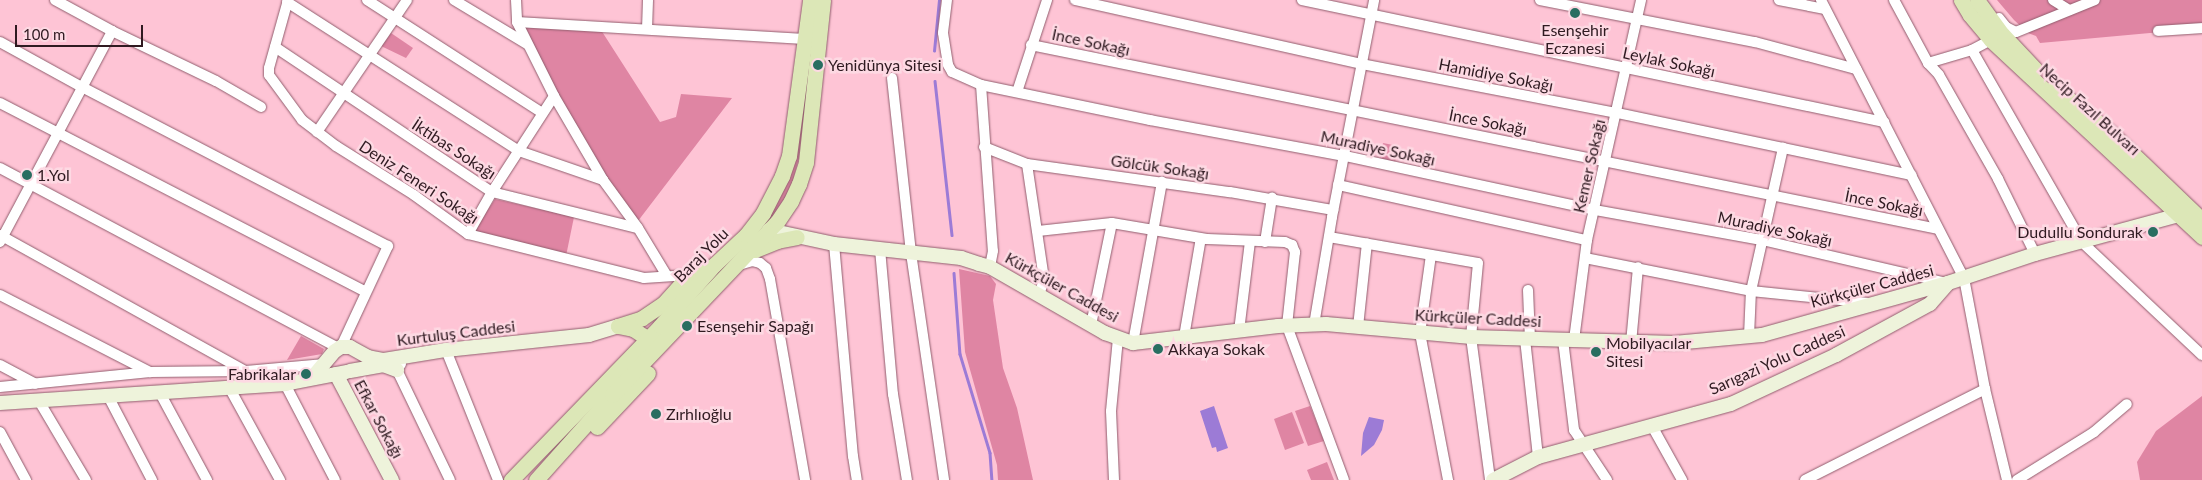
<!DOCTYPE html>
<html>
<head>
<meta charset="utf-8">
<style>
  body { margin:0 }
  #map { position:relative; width:2202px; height:480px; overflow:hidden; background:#fec4d5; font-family:Lato,sans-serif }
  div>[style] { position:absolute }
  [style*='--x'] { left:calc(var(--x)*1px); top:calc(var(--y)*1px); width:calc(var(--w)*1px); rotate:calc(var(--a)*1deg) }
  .green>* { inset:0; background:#df85a3 }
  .water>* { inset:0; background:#9c7bd6 }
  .stream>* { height:2.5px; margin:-1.25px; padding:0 1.25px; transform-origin:1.25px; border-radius:1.25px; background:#9c7bd6 }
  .roads { filter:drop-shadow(0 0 1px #915e6e) drop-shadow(0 0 1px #915e6e) }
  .street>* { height:10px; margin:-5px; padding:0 5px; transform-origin:5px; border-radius:5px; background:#fff }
  .secondary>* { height:14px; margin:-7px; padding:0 7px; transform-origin:7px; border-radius:7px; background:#eef3db }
  .primary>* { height:15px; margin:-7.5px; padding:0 7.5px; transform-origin:7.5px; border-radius:7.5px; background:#dce7b7 }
  .dots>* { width:14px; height:14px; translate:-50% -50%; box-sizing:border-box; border:2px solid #fdd9e3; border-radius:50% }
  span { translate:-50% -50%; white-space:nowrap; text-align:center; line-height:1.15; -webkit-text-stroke:5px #fdd9e3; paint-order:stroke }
  .poi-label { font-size:16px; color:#2f1a21 }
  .left { translate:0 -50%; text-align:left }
  .right { translate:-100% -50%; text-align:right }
  .street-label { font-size:16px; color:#2f1a21 }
  .scale { position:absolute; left:15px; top:25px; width:128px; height:22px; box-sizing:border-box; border:2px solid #2f1a21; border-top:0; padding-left:6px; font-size:15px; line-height:18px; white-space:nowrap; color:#2f1a21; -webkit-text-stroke:4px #fdd9e3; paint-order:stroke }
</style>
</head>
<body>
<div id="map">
  <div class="green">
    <div style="clip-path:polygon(1997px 0,2202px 0,2202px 31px,2150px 33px,2040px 43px,2036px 36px,2028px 33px,2014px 20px)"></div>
    <div style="clip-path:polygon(525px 26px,601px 30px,660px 122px,676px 117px,681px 94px,732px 98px,638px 221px,607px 178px,558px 95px)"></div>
    <div style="clip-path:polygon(391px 33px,413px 48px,406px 58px,381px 46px)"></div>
    <div style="clip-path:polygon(811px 51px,799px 158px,791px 188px,768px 225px,764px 223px)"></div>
    <div style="clip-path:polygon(1383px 143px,1398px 146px,1395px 163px,1379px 161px)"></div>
    <div style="clip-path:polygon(495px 199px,574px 217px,566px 256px,472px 234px)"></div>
    <div style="clip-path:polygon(959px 269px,990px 276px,996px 284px,993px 300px,1003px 368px,1017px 408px,1033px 480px,998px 480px,997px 465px,965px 352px)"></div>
    <div style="clip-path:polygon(301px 336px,324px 349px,322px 354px,287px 360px)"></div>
    <div style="clip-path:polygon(2202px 396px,2202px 480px,2140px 480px,2137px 462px,2156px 431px)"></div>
    <div style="clip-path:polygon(1310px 406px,1324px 441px,1308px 446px,1295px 411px)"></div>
    <div style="clip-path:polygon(1292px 412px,1304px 443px,1285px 450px,1274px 419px)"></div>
    <div style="clip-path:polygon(1327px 462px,1334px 480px,1311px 480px,1307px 470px)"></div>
  </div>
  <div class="water">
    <div style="clip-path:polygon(1214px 406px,1228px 448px,1217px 452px,1216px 447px,1212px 448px,1200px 411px)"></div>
    <div style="clip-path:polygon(1369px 417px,1384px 420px,1382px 430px,1374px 445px,1361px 456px,1363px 433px)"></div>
  </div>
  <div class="stream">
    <div style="--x:934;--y:51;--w:51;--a:-84.4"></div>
    <div style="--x:935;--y:81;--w:155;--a:83.7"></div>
    <div style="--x:954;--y:273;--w:81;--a:85.8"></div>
    <div style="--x:960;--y:354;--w:103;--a:73.1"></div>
    <div style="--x:990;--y:453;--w:27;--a:86"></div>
  </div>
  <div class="roads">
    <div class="street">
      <div style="--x:55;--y:0;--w:65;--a:28.5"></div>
      <div style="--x:112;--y:31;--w:115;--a:25.7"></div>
      <div style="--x:216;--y:81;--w:52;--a:30"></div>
      <div style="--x:288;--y:0;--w:71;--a:105.6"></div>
      <div style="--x:269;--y:68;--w:7;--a:90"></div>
      <div style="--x:269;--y:75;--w:56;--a:53.7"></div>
      <div style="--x:302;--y:120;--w:43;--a:37.4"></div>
      <div style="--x:336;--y:146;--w:92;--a:32.1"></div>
      <div style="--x:414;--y:195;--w:67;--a:35.8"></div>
      <div style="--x:468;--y:234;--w:181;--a:14"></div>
      <div style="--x:644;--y:278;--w:45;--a:-3.8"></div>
      <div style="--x:367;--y:0;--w:207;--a:32.8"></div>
      <div style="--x:454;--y:0;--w:85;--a:31.1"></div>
      <div style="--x:516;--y:0;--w:22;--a:87"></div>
      <div style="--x:517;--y:22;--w:83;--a:63.4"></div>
      <div style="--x:554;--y:96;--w:97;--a:59.7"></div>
      <div style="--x:603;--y:180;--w:59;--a:53.9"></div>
      <div style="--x:638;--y:228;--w:56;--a:58.9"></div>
      <div style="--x:947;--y:0;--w:33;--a:97"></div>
      <div style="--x:943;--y:33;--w:32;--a:81"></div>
      <div style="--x:948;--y:65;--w:8;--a:60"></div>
      <div style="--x:952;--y:72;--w:32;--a:24"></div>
      <div style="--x:981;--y:85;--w:173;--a:11.7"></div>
      <div style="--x:1150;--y:120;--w:198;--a:10.5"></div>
      <div style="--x:1345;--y:156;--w:256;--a:12.2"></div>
      <div style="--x:1595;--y:210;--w:170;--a:10.2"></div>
      <div style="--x:1762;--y:240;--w:190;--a:13.1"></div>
      <div style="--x:1075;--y:0;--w:294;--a:12.6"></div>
      <div style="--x:1362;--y:64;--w:260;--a:10.9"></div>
      <div style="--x:1617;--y:113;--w:301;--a:11.9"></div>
      <div style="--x:1302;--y:0;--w:595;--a:11.84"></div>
      <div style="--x:1540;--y:0;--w:219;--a:11.1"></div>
      <div style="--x:1755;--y:42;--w:105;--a:15"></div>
      <div style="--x:1779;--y:0;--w:47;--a:11.1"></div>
      <div style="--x:1821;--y:0;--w:313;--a:62.8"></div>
      <div style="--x:1964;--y:278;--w:113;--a:79.3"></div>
      <div style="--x:1985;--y:389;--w:94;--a:76.4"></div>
      <div style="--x:1894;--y:0;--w:72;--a:61.6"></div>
      <div style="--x:1928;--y:63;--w:16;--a:47"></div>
      <div style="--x:1939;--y:75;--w:120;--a:60.4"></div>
      <div style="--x:1998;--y:179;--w:84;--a:63.7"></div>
      <div style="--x:2053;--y:0;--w:19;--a:32"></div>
      <div style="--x:287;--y:2;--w:276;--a:32.7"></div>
      <div style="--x:519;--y:151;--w:89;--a:19"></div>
      <div style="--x:1999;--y:18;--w:11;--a:52"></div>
      <div style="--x:2006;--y:27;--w:11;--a:27"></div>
      <div style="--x:2016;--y:32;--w:85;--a:-22.1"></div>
      <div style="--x:517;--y:22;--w:288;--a:3.4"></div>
      <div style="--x:647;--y:29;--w:29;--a:-88"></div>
      <div style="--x:2158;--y:31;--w:44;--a:-3.9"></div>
      <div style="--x:0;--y:42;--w:94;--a:28.8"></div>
      <div style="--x:82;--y:87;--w:345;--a:27.5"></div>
      <div style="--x:388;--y:246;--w:111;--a:115"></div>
      <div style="--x:1031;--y:45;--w:925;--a:11.47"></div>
      <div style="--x:275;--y:47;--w:261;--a:33.8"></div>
      <div style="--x:492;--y:192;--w:150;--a:13.9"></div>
      <div style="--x:1972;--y:50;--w:221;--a:60.2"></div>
      <div style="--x:2082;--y:242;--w:165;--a:43.3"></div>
      <div style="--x:1928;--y:63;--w:46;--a:-16.5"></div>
      <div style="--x:1972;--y:50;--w:21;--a:-28"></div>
      <div style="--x:892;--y:78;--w:176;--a:83.8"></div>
      <div style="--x:911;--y:253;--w:229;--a:81.7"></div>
      <div style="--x:981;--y:85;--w:166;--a:85.9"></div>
      <div style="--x:993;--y:251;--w:16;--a:101"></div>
      <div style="--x:1017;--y:92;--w:97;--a:-71.9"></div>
      <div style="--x:0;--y:103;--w:411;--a:27.3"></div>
      <div style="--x:317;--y:132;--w:160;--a:-55.7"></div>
      <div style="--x:984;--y:147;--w:46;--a:21.6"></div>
      <div style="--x:1027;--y:164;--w:205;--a:7.9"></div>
      <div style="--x:1230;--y:192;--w:105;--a:9.9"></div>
      <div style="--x:1027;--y:164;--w:116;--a:81.6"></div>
      <div style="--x:1044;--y:279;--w:17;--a:107"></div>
      <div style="--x:0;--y:168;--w:383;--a:28"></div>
      <div style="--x:1338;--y:185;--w:255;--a:12.5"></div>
      <div style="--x:1038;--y:231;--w:74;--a:-6.2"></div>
      <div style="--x:1112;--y:223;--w:96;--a:9.6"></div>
      <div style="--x:1207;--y:239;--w:78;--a:2.2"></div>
      <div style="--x:1285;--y:242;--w:8;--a:23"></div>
      <div style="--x:1292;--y:245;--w:8;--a:67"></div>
      <div style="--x:1295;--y:252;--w:74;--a:96.2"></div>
      <div style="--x:1287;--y:326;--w:164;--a:69.7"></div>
      <div style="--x:468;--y:234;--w:48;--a:-60.3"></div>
      <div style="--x:492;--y:192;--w:114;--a:-57.1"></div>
      <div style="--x:0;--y:235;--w:279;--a:29"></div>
      <div style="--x:1329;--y:237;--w:151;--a:9.9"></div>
      <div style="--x:1478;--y:263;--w:74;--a:95.4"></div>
      <div style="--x:1471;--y:337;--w:144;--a:82.4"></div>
      <div style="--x:0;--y:242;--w:239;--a:-62"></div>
      <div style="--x:1265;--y:242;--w:45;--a:-81"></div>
      <div style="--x:834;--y:244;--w:213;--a:84.9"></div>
      <div style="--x:853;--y:456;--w:24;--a:81"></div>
      <div style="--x:880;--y:249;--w:146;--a:84.9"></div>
      <div style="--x:893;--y:394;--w:87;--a:80.8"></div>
      <div style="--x:1431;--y:255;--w:79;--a:98"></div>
      <div style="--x:1420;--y:333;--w:150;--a:79.2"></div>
      <div style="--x:1585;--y:258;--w:169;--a:11.2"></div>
      <div style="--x:1751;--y:291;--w:120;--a:5.8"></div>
      <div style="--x:739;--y:265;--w:14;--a:-17"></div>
      <div style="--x:752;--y:261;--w:8;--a:14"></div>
      <div style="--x:760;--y:263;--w:8;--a:40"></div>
      <div style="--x:766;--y:268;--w:12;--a:70"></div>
      <div style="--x:770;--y:279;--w:204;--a:80.1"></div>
      <div style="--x:1528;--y:290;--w:49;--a:87.7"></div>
      <div style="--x:0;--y:295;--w:169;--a:27.2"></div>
      <div style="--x:1091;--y:325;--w:104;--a:-78.4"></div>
      <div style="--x:1314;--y:325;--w:109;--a:-80.5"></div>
      <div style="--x:1332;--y:217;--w:221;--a:-79"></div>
      <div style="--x:1358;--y:327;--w:84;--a:-83.9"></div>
      <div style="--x:1239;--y:331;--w:90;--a:-83"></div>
      <div style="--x:1749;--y:336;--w:45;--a:-87.5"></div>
      <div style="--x:1751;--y:291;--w:147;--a:-77.4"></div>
      <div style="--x:1184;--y:337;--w:100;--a:-80.3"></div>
      <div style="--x:1525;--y:339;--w:119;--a:83.7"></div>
      <div style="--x:1563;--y:340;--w:91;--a:83"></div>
      <div style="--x:1574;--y:430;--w:60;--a:56.6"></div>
      <div style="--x:1574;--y:340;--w:101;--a:-82.6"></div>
      <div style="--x:1587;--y:240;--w:246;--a:-77.3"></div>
      <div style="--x:1133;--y:343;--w:164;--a:-79.8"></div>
      <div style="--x:1631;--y:343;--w:76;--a:-84.7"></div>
      <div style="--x:446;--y:350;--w:140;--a:68.2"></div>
      <div style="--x:401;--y:364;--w:7;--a:124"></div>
      <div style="--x:397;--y:370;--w:122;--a:64.3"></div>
      <div style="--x:0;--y:365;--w:40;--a:28"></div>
      <div style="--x:285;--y:384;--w:108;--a:62.5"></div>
      <div style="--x:0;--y:387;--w:151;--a:-5.7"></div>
      <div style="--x:150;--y:372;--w:96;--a:-0.6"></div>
      <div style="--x:246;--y:371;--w:79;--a:-5.1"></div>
      <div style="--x:230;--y:389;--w:104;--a:61.2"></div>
      <div style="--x:160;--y:393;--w:99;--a:61.6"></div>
      <div style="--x:108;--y:396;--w:95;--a:62.4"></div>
      <div style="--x:39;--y:401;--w:92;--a:59.3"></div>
      <div style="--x:1652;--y:426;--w:62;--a:60.9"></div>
      <div style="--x:0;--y:432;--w:55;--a:61.6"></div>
      <div style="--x:1114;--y:480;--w:69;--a:-92.5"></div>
      <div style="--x:1111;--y:411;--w:73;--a:-84.5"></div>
      <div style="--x:1805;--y:480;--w:202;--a:-26.8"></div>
      <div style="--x:2017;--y:480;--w:91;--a:-31.9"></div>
      <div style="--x:2094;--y:432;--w:43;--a:-40.3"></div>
    </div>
    <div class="secondary">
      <div style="--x:769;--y:230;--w:66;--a:12.2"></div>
      <div style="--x:834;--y:244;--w:128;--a:6.3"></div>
      <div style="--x:961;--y:258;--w:19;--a:18"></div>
      <div style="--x:979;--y:264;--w:11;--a:15"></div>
      <div style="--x:990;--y:267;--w:133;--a:29.9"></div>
      <div style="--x:1105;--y:333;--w:30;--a:20"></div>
      <div style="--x:1133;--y:343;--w:146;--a:-6.7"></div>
      <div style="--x:1278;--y:326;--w:48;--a:-2.4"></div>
      <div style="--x:1326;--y:324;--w:146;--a:5.1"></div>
      <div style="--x:1471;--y:337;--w:203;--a:1.7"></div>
      <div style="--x:1674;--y:343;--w:88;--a:-5.2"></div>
      <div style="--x:1762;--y:335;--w:193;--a:-15.6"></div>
      <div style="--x:1948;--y:283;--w:92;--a:-18.4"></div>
      <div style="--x:2035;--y:254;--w:149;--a:-15.2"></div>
      <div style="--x:2179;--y:215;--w:9;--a:-41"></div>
      <div style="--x:350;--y:371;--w:34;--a:-10"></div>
      <div style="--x:383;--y:365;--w:15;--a:20"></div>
      <div style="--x:336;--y:374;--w:120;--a:62.2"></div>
      <div style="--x:312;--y:378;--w:35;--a:-50"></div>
      <div style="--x:335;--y:351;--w:7;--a:-34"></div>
      <div style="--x:341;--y:347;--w:9;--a:0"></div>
      <div style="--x:350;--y:347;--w:21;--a:29"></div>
      <div style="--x:368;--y:357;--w:16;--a:11"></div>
      <div style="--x:384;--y:360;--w:63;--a:-9.2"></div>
      <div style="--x:446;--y:350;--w:144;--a:-6"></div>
      <div style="--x:589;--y:335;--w:30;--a:-17"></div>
      <div style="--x:0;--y:403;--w:286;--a:-3.8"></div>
      <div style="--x:285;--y:384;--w:62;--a:-11.1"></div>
      <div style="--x:1493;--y:480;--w:51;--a:-27.1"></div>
      <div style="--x:1538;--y:457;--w:200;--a:-15.4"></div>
      <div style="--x:1731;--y:404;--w:116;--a:-25"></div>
      <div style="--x:1836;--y:355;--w:107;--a:-28.5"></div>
      <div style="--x:1930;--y:304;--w:28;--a:-49"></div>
    </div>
    <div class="primary">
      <div style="--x:1961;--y:0;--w:17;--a:59"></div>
      <div style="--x:1970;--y:15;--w:33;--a:50"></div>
      <div style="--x:1991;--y:40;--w:289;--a:43"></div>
      <div style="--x:1977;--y:0;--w:42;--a:53.7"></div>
      <div style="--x:2002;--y:34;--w:48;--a:46.7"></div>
      <div style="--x:2054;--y:87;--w:73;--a:38.9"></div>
      <div style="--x:2111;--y:133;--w:126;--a:43.7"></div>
      <div style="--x:755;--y:250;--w:24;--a:-22"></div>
      <div style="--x:777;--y:241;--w:20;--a:-11"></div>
      <div style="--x:618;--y:326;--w:15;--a:11"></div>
      <div style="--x:633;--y:329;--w:17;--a:33"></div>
      <div style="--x:647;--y:338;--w:9;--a:58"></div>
      <div style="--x:618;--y:326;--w:25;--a:-18"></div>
      <div style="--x:642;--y:318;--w:25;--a:-34"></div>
      <div style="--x:663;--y:304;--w:39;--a:-48"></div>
      <div style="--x:689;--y:275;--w:23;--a:-20"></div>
      <div style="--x:597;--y:427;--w:74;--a:-46.6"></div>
      <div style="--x:511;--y:480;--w:214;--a:-45.9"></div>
      <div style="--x:660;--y:326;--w:81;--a:-48.5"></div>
      <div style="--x:714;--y:265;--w:44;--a:-43.2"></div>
      <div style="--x:746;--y:235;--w:28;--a:-52"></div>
      <div style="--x:763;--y:213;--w:42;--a:-62.8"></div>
      <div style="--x:782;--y:176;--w:21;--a:-71"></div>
      <div style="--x:789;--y:156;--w:157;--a:-82.3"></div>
      <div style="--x:536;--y:480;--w:114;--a:-48.2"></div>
      <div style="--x:612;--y:395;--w:239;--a:-46.4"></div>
      <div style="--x:777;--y:222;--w:25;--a:-56"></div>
      <div style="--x:791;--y:201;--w:19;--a:-65"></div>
      <div style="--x:799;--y:184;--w:23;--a:-72"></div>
      <div style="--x:806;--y:162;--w:163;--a:-84"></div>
    </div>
  </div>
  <div class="dots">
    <div style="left:1575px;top:13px;background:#296e61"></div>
    <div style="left:818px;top:65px;background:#296e61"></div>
    <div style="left:27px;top:175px;background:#296e61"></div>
    <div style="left:2153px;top:232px;background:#296e61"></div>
    <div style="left:687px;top:326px;background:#296e61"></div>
    <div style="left:1158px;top:349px;background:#296e61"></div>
    <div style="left:1596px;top:352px;background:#296e61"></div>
    <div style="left:306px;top:374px;background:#296e61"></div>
    <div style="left:656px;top:414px;background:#296e61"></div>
  </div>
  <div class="poi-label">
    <span style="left:1575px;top:39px">Esenşehir<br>Eczanesi</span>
    <span class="left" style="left:828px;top:65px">Yenidünya Sitesi</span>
    <span class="left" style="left:37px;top:175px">1.Yol</span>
    <span class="right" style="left:2143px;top:232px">Dudullu Sondurak</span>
    <span class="left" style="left:697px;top:326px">Esenşehir Sapağı</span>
    <span class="left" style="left:1606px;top:352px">Mobilyacılar<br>Sitesi</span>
    <span class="left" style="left:1168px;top:349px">Akkaya Sokak</span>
    <span class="right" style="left:296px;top:374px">Fabrikalar</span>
    <span class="left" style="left:666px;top:414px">Zırhlıoğlu</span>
  </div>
  <div class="street-label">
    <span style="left:1091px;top:42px;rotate:12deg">İnce Sokağı</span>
    <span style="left:1669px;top:62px;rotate:12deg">Leylak Sokağı</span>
    <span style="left:1496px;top:75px;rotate:11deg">Hamidiye Sokağı</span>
    <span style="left:2090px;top:109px;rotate:42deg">Necip Fazıl Bulvarı</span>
    <span style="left:1488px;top:122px;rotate:11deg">İnce Sokağı</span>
    <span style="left:1378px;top:148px;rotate:12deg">Muradiye Sokağı</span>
    <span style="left:454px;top:149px;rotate:33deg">İktibas Sokağı</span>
    <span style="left:1589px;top:166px;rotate:-77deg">Kemer Sokağı</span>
    <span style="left:1160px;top:167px;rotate:8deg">Gölcük Sokağı</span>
    <span style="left:419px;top:182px;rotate:33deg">Deniz Feneri Sokağı</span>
    <span style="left:1884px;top:203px;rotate:11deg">İnce Sokağı</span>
    <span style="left:1775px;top:229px;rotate:12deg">Muradiye Sokağı</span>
    <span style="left:701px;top:255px;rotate:-45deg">Baraj Yolu</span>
    <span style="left:1872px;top:286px;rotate:-15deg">Kürkçüler Caddesi</span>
    <span style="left:1062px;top:287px;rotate:29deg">Kürkçüler Caddesi</span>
    <span style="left:1478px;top:318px;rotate:3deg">Kürkçüler Caddesi</span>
    <span style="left:456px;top:333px;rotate:-7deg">Kurtuluş Caddesi</span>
    <span style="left:1777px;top:360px;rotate:-24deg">Sarıgazi Yolu Caddesi</span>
    <span style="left:379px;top:419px;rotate:62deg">Efkar Sokağı</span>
  </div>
  <div class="scale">100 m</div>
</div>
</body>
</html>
